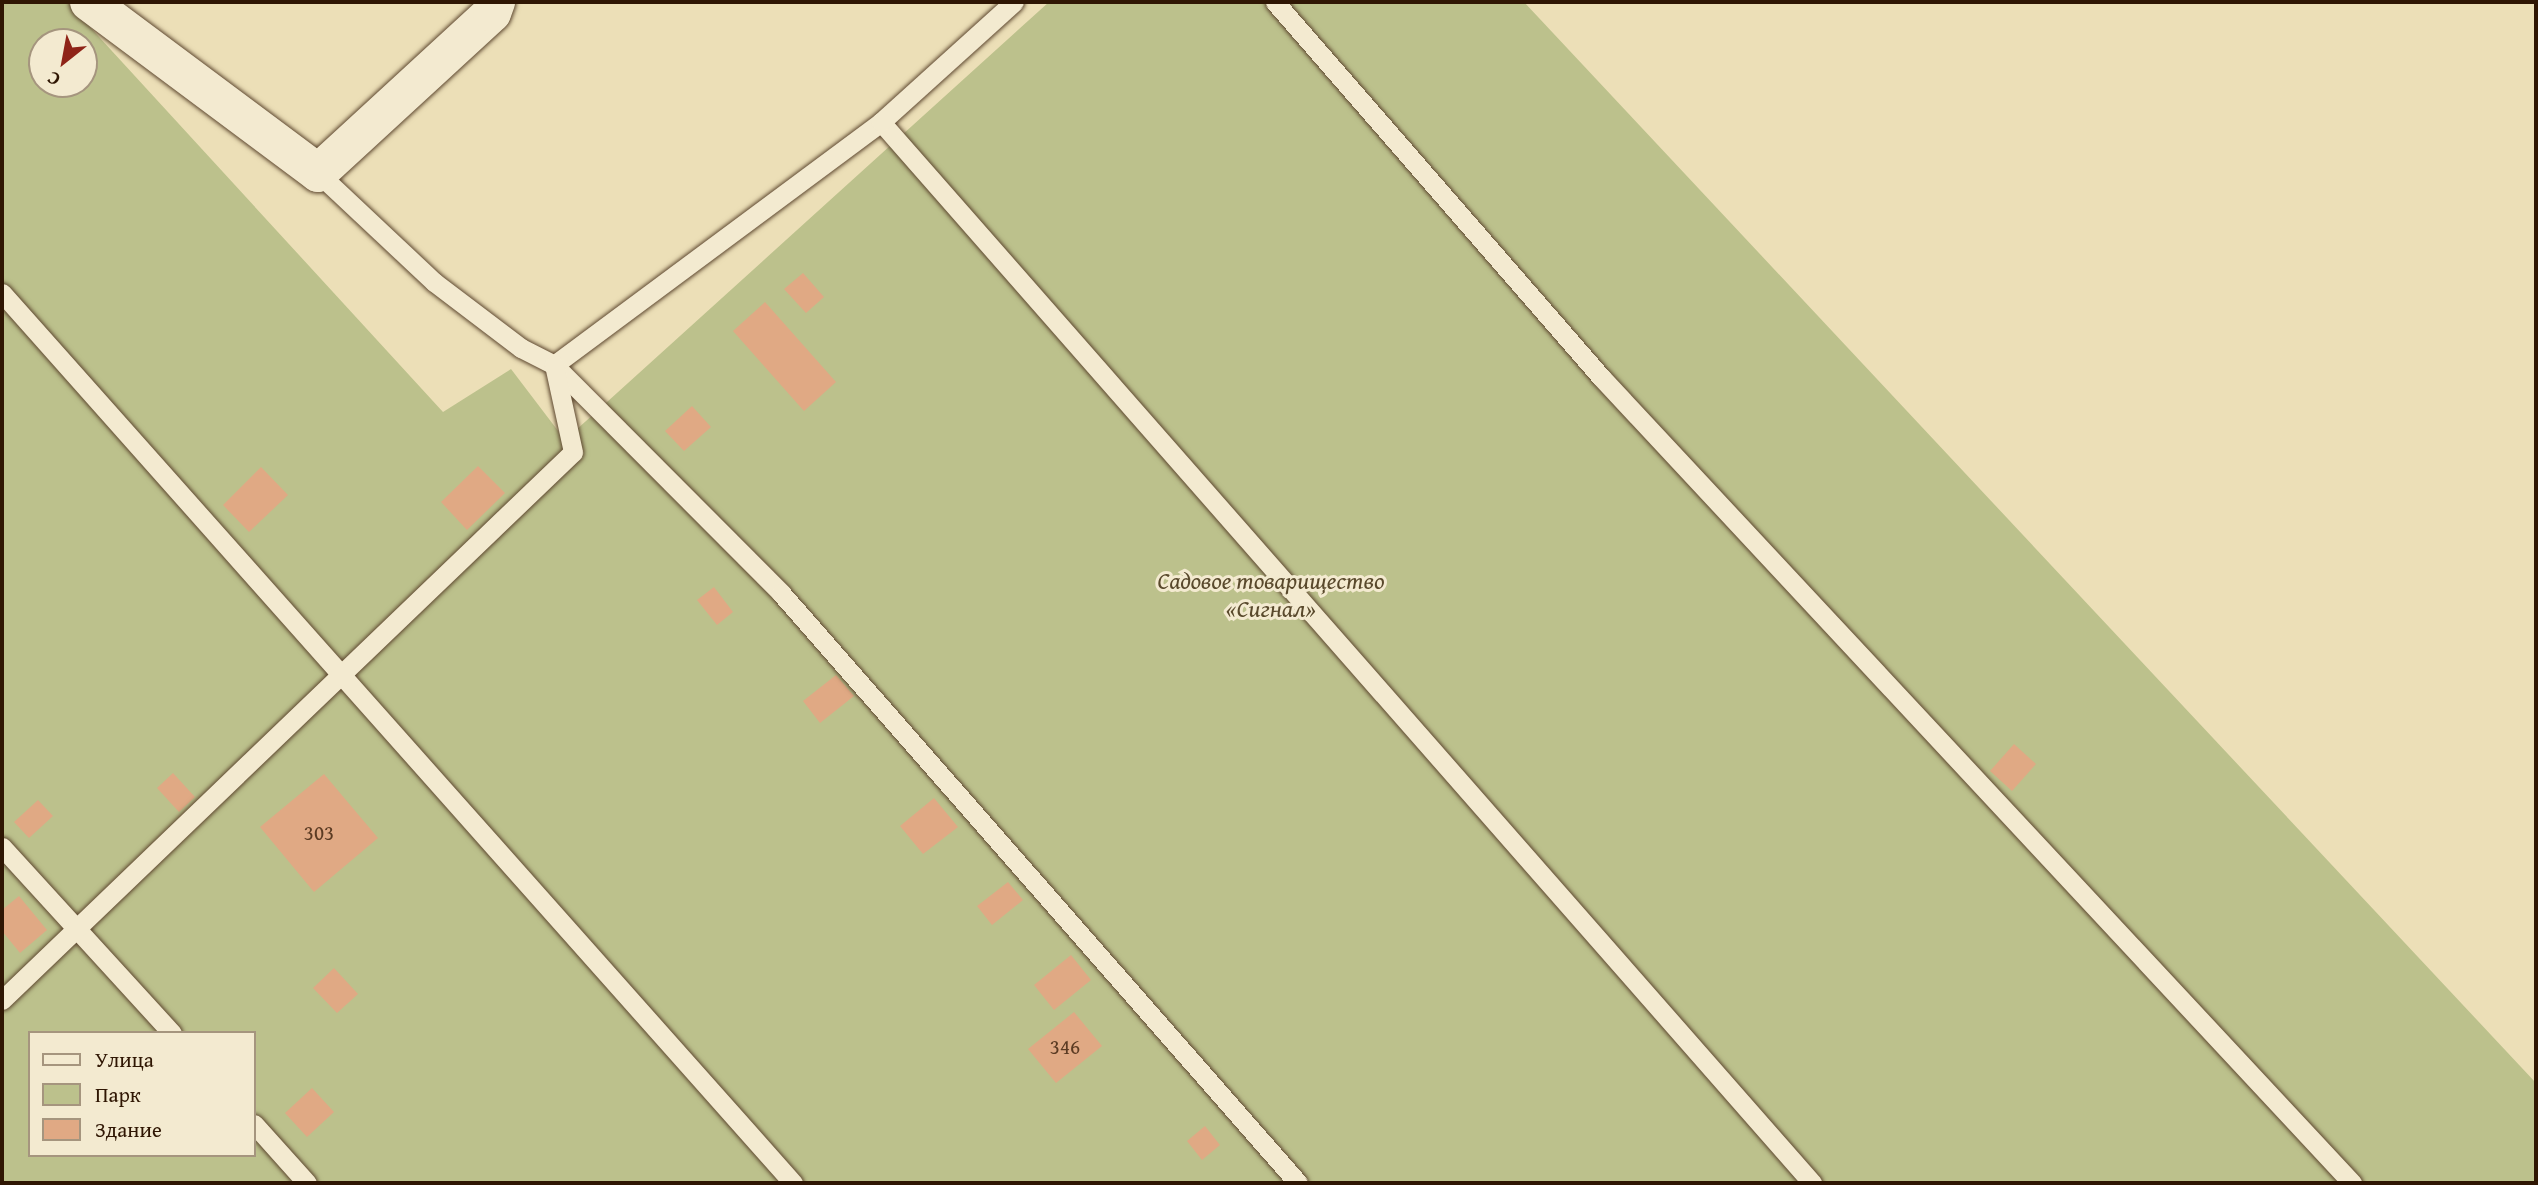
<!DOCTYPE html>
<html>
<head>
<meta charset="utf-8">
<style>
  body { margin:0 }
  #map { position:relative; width:2538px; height:1185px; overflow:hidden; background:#ecdfb7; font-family:"Gentium Book Plus",serif }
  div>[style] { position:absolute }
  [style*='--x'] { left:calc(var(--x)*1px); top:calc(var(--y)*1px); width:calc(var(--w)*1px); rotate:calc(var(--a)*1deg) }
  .green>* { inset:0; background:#bcc18c }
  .building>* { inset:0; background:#e0a984 }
  .roads { filter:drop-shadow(0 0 2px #5e4830) drop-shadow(0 0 2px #5e4830) }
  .service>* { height:19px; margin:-9.5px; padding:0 9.5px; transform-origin:9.5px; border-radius:9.5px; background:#f3ead0 }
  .minor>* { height:38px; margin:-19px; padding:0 19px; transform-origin:19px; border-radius:19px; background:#f3ead0 }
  span { translate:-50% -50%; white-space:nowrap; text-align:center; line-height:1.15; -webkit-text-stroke:6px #f3ead0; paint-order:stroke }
  .number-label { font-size:21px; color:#5b3b23 }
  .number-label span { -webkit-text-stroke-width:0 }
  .park-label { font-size:24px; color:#59492c; font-style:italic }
  .frame { position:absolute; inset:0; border:4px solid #2f1603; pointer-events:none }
  .legend { position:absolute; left:28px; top:1031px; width:228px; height:126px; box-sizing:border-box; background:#f3ead0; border:2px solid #a5957e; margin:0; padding:9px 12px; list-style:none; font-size:21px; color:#2f1603 }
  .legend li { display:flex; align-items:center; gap:14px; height:35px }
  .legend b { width:35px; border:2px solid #a5957e }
  .north { position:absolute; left:28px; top:28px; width:70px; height:70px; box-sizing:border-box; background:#f3ead0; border:2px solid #a5957e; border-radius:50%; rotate:211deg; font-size:19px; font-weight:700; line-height:28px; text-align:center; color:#2f1603 }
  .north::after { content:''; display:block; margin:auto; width:24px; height:32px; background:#8f2418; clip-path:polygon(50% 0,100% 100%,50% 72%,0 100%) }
</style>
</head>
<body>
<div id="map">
  <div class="green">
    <div style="clip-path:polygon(evenodd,2px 2px,67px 2px,443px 412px,511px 369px,565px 440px,1049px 2px,1524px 2px,2536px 1083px,2536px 1183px,2px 1183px,2px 2px,42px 42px,84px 42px,84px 84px,42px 84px,42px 42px,2px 2px,30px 1033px,254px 1033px,254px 1155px,30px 1155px,30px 1033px)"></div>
  </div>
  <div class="building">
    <div style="clip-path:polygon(803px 273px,824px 297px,806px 313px,784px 289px)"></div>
    <div style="clip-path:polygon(765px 302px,836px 382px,804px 411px,733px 331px)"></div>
    <div style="clip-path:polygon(692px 406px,711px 427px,684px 451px,665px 431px)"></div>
    <div style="clip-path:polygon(478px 466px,505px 493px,467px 530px,441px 502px)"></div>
    <div style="clip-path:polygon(261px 467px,288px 495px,249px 532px,223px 505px)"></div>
    <div style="clip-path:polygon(714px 587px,733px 612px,717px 625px,697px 600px)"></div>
    <div style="clip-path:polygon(836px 675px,854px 696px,820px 723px,803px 701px)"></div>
    <div style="clip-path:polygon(2014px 744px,2036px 764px,2012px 791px,1990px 771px)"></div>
    <div style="clip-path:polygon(173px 773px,195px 797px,179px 812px,157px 788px)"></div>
    <div style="clip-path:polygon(324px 774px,378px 838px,314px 892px,260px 827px)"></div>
    <div style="clip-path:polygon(934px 798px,958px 827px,923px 854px,900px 826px)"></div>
    <div style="clip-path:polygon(38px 800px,53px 816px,29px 838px,14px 822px)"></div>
    <div style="clip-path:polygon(1008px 882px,1023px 900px,992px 925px,977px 906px)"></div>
    <div style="clip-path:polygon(19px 896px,47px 930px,20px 953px,2px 931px,2px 910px)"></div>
    <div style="clip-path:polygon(1071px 955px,1091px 980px,1054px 1010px,1034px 985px)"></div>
    <div style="clip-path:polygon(334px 968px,358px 994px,337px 1013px,313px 988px)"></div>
    <div style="clip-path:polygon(1074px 1012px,1102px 1046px,1056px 1083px,1028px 1049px)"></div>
    <div style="clip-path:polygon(312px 1088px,334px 1112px,307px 1137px,285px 1113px)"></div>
    <div style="clip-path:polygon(1205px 1126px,1220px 1145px,1202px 1160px,1187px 1141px)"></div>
  </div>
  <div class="roads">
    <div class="service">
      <div style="--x:1275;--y:2;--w:497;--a:49"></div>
      <div style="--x:1601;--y:377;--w:1102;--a:47.02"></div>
      <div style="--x:881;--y:122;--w:1412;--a:48.73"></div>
      <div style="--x:318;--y:173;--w:159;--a:43.2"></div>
      <div style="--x:434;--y:282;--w:109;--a:37.2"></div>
      <div style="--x:521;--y:348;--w:37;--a:27"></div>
      <div style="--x:554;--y:365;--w:322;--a:45.1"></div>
      <div style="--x:781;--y:593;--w:784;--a:48.77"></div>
      <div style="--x:2;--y:293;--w:1191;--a:48.37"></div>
      <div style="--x:554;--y:365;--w:407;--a:-36.6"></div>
      <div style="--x:881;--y:122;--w:179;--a:-42.1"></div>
      <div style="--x:2;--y:847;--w:252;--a:47.6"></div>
      <div style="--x:2;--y:1000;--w:791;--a:-43.82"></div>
      <div style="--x:573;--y:452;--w:89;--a:-102.3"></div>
      <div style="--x:254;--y:1124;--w:79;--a:48.1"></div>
    </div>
    <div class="minor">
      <div style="--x:89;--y:2;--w:286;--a:36.7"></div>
      <div style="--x:318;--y:173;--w:236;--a:-42.6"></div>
      <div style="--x:492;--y:13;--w:12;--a:-70"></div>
    </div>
  </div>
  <div class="number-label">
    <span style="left:319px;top:833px">303</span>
    <span style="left:1065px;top:1047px">346</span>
  </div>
  <div class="park-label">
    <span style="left:1271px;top:595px">Садовое товарищество<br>«Сигнал»</span>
  </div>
  <div class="frame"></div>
  <ul class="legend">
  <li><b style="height:9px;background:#f3ead0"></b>Улица</li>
  <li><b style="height:19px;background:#bcc18c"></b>Парк</li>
  <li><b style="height:19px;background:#e0a984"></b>Здание</li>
  </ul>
  <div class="north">С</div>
</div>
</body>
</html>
